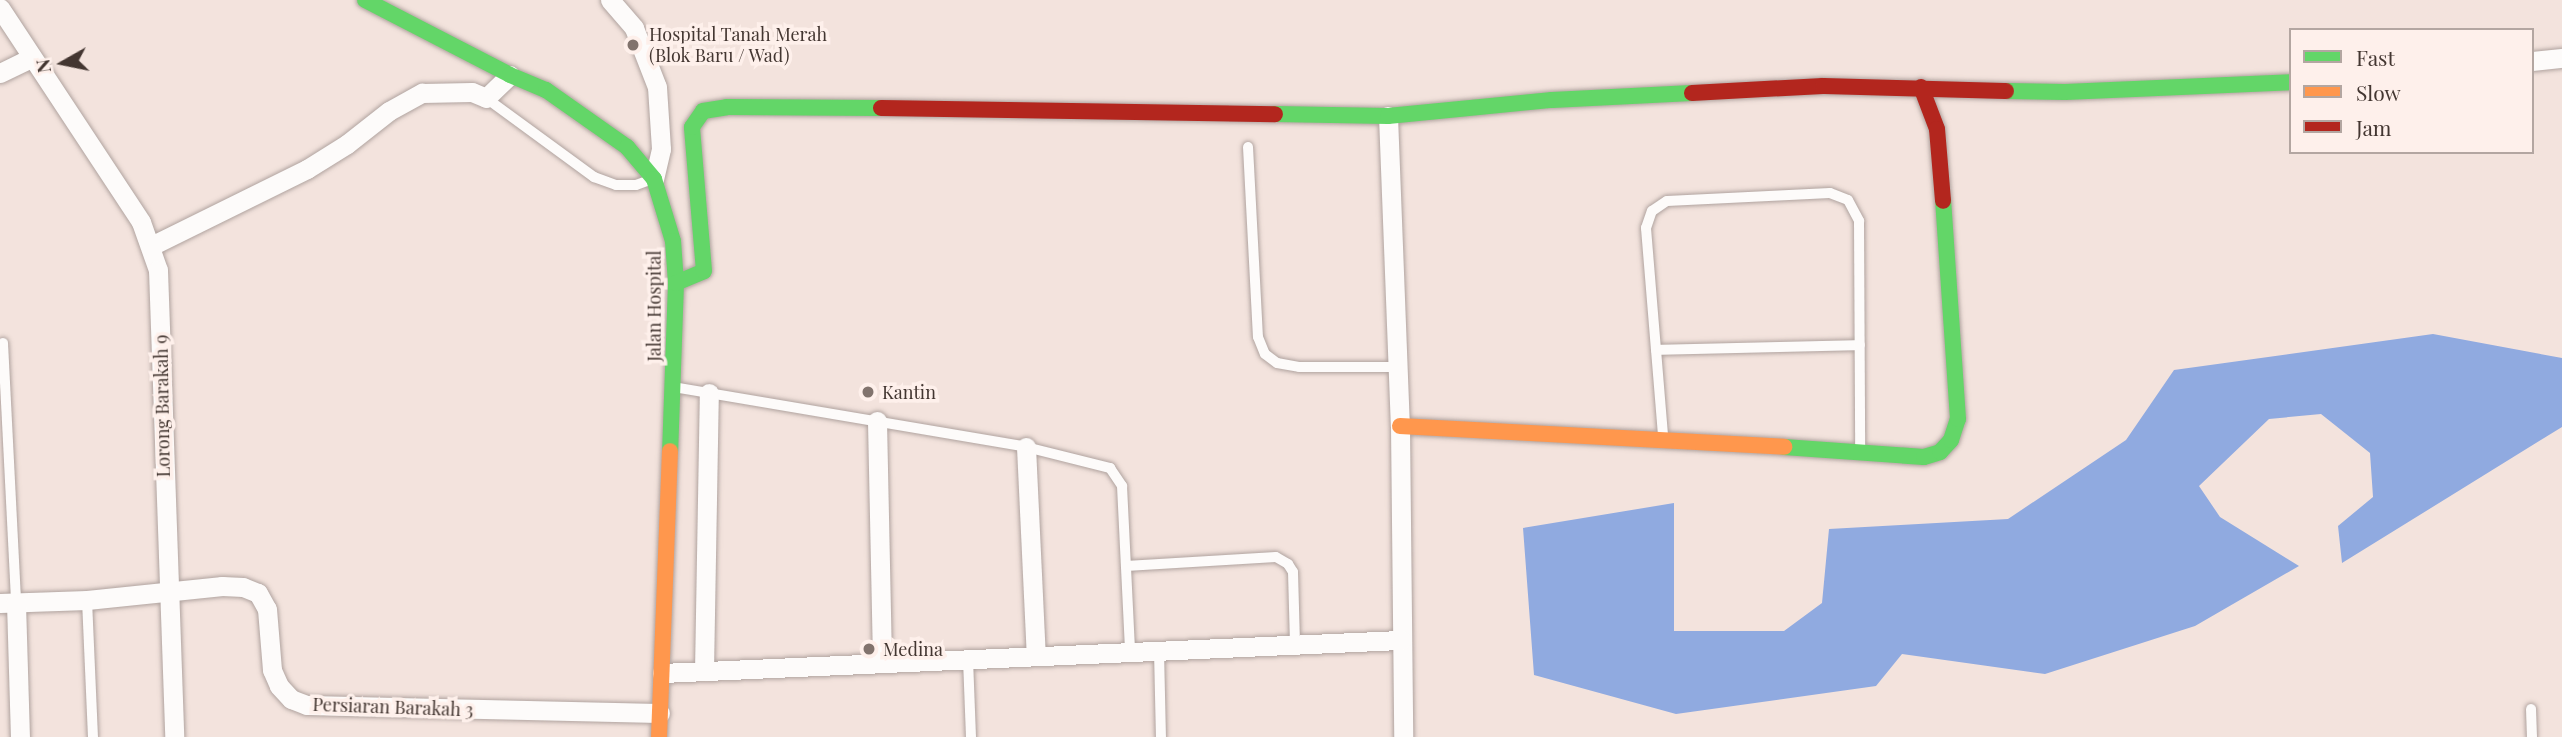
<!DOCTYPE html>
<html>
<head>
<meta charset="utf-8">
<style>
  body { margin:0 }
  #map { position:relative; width:2562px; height:737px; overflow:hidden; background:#f3e3dd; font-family:"Playfair Display",serif }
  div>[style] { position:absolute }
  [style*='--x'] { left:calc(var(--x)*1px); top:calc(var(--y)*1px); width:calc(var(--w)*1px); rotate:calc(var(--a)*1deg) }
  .water>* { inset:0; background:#90aae0 }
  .roads { filter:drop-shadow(0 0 2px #b0a39f) drop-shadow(0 0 2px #b0a39f) }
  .lane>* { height:10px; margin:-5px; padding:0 5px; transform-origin:5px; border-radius:5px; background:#fdfbfa }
  .street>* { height:19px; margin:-9.5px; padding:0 9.5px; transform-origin:9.5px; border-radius:9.5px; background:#fdfbfa }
  .fast>* { height:16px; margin:-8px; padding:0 8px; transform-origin:8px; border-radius:8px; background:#63d668 }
  .slow>* { height:16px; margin:-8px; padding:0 8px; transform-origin:8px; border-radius:8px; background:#ff974d }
  .jam>* { height:16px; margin:-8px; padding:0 8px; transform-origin:8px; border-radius:8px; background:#b3261e }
  .dots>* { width:19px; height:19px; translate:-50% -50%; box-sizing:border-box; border:4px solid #fef0eb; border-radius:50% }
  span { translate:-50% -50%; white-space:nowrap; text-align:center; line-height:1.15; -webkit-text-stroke:7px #fef0eb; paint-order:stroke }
  .poi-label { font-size:18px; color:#433631 }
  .left { translate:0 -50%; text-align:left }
  .street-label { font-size:18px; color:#433631 }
  .legend { position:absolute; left:2289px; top:28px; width:245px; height:126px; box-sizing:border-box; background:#fef0eb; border:2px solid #b3a6a1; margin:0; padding:9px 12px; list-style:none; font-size:21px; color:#433631 }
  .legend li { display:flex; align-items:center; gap:14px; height:35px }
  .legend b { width:35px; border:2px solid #b3a6a1 }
  .north { position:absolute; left:28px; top:28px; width:70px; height:70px; -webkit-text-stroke:5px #fef0eb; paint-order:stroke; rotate:261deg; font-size:19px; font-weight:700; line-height:28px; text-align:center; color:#433631 }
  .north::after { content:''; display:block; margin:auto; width:24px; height:32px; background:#433631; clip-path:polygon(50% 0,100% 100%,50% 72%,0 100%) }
</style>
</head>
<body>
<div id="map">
  <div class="water">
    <div style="clip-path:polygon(2433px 334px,2562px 358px,2562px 427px,2342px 563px,2338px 526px,2373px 497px,2370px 453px,2321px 414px,2269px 419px,2199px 486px,2220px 517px,2299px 566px,2195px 626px,2045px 674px,1902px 654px,1876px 686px,1676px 714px,1534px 675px,1523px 528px,1674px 503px,1674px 631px,1784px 631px,1822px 603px,1829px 529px,2008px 519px,2126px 440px,2174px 370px)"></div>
  </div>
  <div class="roads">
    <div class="lane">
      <div style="--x:486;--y:98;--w:134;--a:36.2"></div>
      <div style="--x:594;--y:177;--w:23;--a:20"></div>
      <div style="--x:616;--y:185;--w:20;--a:0"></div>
      <div style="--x:636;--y:185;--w:15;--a:-20"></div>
      <div style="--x:1248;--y:147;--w:190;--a:87"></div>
      <div style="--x:1258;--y:337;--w:18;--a:68"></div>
      <div style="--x:1265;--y:354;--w:15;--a:37"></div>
      <div style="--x:1277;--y:363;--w:22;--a:10"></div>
      <div style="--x:1299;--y:367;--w:99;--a:0"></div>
      <div style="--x:3;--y:343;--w:260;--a:87.1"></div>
      <div style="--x:1656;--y:350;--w:204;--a:-1.4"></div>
      <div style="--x:673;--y:387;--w:358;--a:9.6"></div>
      <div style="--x:1026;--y:447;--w:87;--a:14"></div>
      <div style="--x:1110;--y:468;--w:22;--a:56"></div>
      <div style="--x:1122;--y:486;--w:166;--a:87.2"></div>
      <div style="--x:1663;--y:435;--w:208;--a:-94.7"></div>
      <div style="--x:1646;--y:228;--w:18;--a:-71"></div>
      <div style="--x:1652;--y:211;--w:18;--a:-34"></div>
      <div style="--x:1667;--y:201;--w:163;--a:-2.8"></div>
      <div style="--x:1830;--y:193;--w:19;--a:21"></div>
      <div style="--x:1848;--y:200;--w:24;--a:62"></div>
      <div style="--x:1859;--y:221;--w:228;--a:89.7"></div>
      <div style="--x:1126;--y:566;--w:150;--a:-3.4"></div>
      <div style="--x:1276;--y:557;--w:14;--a:30"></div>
      <div style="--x:1288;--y:564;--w:9;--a:58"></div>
      <div style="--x:1293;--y:572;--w:72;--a:88.4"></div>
      <div style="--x:87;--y:600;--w:137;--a:87.5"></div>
      <div style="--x:1159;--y:651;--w:86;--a:88.7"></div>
      <div style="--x:968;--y:659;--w:78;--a:87.8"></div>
      <div style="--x:2531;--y:709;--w:28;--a:88"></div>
    </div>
    <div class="street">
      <div style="--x:610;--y:0;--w:37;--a:49"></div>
      <div style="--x:634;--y:28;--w:63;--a:68.7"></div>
      <div style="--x:657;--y:87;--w:62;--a:86.3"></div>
      <div style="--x:661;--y:149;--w:31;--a:103"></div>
      <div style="--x:0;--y:8;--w:256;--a:56.6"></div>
      <div style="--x:141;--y:222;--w:51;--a:70.5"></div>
      <div style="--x:158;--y:270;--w:467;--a:88"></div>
      <div style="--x:2532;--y:61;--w:30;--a:-6"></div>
      <div style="--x:0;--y:73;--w:34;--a:-26"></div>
      <div style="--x:1388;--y:116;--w:310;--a:87.8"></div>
      <div style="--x:1400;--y:426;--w:311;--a:89.4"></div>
      <div style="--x:151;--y:246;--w:174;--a:-26.3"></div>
      <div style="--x:307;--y:169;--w:47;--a:-32"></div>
      <div style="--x:347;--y:144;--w:53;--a:-38.2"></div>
      <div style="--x:389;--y:111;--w:38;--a:-29"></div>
      <div style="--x:422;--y:93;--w:50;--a:-1.1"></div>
      <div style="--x:472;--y:92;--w:15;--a:23"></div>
      <div style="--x:486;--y:98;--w:33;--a:-44"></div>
      <div style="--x:877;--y:421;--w:241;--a:88.8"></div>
      <div style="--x:1026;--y:447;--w:209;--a:87.3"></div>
      <div style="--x:0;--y:603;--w:87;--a:-2"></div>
      <div style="--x:87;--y:600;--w:136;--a:-5.9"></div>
      <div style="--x:222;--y:586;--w:21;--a:3"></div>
      <div style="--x:243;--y:587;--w:16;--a:22"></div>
      <div style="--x:258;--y:593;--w:18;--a:61"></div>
      <div style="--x:267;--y:609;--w:61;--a:85.3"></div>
      <div style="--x:272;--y:670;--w:17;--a:66"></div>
      <div style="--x:279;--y:686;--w:18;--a:47"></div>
      <div style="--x:291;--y:699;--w:17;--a:21"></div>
      <div style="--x:307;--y:705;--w:353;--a:1.3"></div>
      <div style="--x:16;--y:603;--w:134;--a:88.3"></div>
      <div style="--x:704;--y:671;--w:278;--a:-89"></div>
      <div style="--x:662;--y:673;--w:740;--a:-2.56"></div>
    </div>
    <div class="fast">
      <div style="--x:365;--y:0;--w:163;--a:27.3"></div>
      <div style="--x:510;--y:75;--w:39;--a:23"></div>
      <div style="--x:546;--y:90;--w:99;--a:35.1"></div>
      <div style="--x:627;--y:147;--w:42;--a:49.8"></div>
      <div style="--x:654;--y:179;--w:65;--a:73"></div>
      <div style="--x:673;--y:241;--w:42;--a:85.9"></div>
      <div style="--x:676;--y:283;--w:168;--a:92"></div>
      <div style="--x:2006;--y:91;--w:59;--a:1"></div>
      <div style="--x:2065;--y:92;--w:226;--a:-2.5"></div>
      <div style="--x:1275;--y:114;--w:113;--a:1"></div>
      <div style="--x:1388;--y:116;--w:165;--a:-5.6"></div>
      <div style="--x:1552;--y:100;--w:140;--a:-2.9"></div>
      <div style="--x:676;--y:283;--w:30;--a:-23"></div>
      <div style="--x:704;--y:271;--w:144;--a:-94.8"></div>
      <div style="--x:692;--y:127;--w:19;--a:-55"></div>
      <div style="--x:703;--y:111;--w:24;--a:-9"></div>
      <div style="--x:727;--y:107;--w:154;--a:0.4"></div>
      <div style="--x:1784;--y:447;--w:140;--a:4.1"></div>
      <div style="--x:1924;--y:457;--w:17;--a:-17"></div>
      <div style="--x:1940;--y:452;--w:16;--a:-47"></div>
      <div style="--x:1951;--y:440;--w:22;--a:-72"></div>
      <div style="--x:1958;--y:419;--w:219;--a:-93.9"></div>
    </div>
    <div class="slow">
      <div style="--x:1400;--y:426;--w:385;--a:3.1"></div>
      <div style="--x:659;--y:737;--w:286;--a:-87.8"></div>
    </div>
    <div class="jam">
      <div style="--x:1921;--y:87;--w:45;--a:69.1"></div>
      <div style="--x:1937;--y:129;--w:72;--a:85.2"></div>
      <div style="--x:1692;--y:93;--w:131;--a:-3.1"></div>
      <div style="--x:1823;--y:86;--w:183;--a:1.6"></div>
      <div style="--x:881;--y:108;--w:394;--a:0.9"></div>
    </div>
  </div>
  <div class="dots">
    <div style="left:633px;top:45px;background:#81736d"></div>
    <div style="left:868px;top:392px;background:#81736d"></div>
    <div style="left:869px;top:649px;background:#81736d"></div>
  </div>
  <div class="poi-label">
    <span class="left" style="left:649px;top:45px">Hospital Tanah Merah<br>(Blok Baru / Wad)</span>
    <span class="left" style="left:882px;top:392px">Kantin</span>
    <span class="left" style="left:883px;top:649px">Medina</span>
  </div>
  <div class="street-label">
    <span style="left:654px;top:306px;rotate:-90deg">Jalan Hospital</span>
    <span style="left:162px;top:406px;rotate:-91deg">Lorong Barakah 9</span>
    <span style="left:393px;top:707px;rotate:2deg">Persiaran Barakah 3</span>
  </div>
  <ul class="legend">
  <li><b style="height:9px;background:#63d668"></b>Fast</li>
  <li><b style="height:9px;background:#ff974d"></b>Slow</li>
  <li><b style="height:9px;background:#b3261e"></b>Jam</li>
  </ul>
  <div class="north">N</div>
</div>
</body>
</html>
